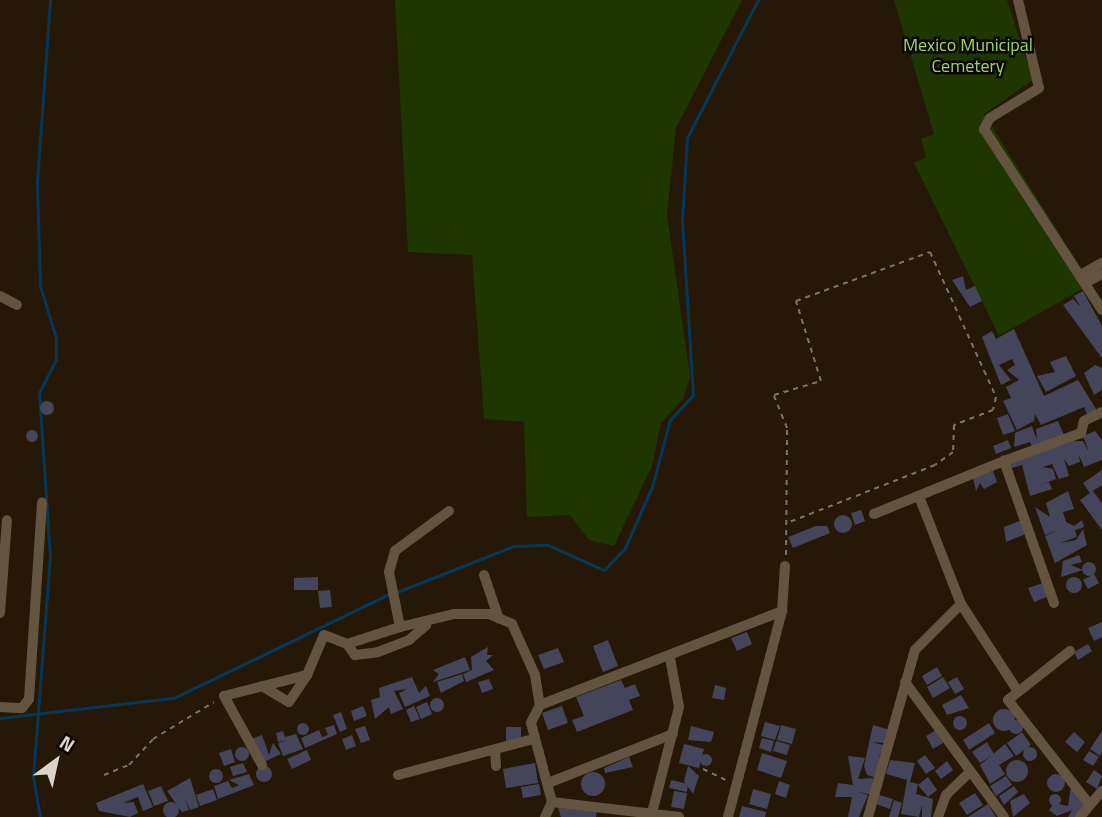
<!DOCTYPE html>
<html>
<head>
<meta charset="utf-8">
<style>
  body { margin:0 }
  #map { position:relative; width:1102px; height:817px; overflow:hidden; background:#251806; font-family:"Titillium Web",sans-serif }
  div>[style] { position:absolute }
  [style*='--x'] { left:calc(var(--x)*1px); top:calc(var(--y)*1px); width:calc(var(--w)*1px); rotate:calc(var(--a)*1deg) }
  .green>* { inset:0; background:#1f3600 }
  .stream>* { height:2.5px; margin:-1.25px; padding:0 1.25px; transform-origin:1.25px; border-radius:1.25px; background:#063759 }
  .building>* { inset:0; background:#44455b }
  .round { border-radius:50% }
  .path>* { height:2px; margin-top:-1px; transform-origin:0; background:repeating-linear-gradient(90deg,#7e7464 0 5px,transparent 0 10px) }
  .minor>* { height:10px; margin:-5px; padding:0 5px; transform-origin:5px; border-radius:5px; background:#63543f }
  span { translate:-50% -50%; white-space:nowrap; text-align:center; line-height:1.15; -webkit-text-stroke:5px #0a0501; paint-order:stroke }
  .park-label { font-size:18px; color:#9dd560 }
  .north { position:absolute; left:21px; top:726px; width:70px; height:70px; -webkit-text-stroke:5px #0a0501; paint-order:stroke; rotate:33deg; font-size:19px; font-weight:700; line-height:28px; text-align:center; color:#dcd4c8 }
  .north::after { content:''; display:block; margin:auto; width:24px; height:32px; background:#dcd4c8; clip-path:polygon(50% 0,100% 100%,50% 72%,0 100%) }
</style>
</head>
<body>
<div id="map">
  <div class="green">
    <div style="clip-path:polygon(395px 0,742px 0,676px 128px,667px 215px,690px 377px,683px 399px,661px 423px,652px 466px,614px 546px,589px 540px,570px 515px,527px 517px,524px 422px,484px 419px,472px 255px,408px 252px)"></div>
    <div style="clip-path:polygon(894px 0,1007px 0,1033px 80px,984px 114px,1091px 284px,999px 336px,914px 163px,926px 157px,921px 139px,934px 134px)"></div>
  </div>
  <div class="stream">
    <div style="--x:397;--y:592;--w:126;--a:-21.5"></div>
    <div style="--x:514;--y:546;--w:34;--a:-2"></div>
    <div style="--x:548;--y:545;--w:61;--a:24.1"></div>
    <div style="--x:604;--y:570;--w:30;--a:-46"></div>
    <div style="--x:625;--y:548;--w:67;--a:-66.1"></div>
    <div style="--x:652;--y:487;--w:69;--a:-75"></div>
    <div style="--x:670;--y:420;--w:34;--a:-47"></div>
    <div style="--x:693;--y:395;--w:175;--a:-93.6"></div>
    <div style="--x:682;--y:220;--w:82;--a:-86.5"></div>
    <div style="--x:687;--y:138;--w:155;--a:-62.8"></div>
    <div style="--x:0;--y:718;--w:175;--a:-6.6"></div>
    <div style="--x:174;--y:698;--w:241;--a:-25.8"></div>
    <div style="--x:40;--y:817;--w:41;--a:-99.9"></div>
    <div style="--x:33;--y:777;--w:220;--a:-85.6"></div>
    <div style="--x:50;--y:558;--w:165;--a:-93.8"></div>
    <div style="--x:39;--y:393;--w:37;--a:-63"></div>
    <div style="--x:56;--y:360;--w:22;--a:-90"></div>
    <div style="--x:56;--y:338;--w:54;--a:-107.1"></div>
    <div style="--x:40;--y:286;--w:104;--a:-91.7"></div>
    <div style="--x:37;--y:182;--w:182;--a:-85.9"></div>
  </div>
  <div class="building">
    <div style="clip-path:polygon(963px 276px,966px 290px,975px 286px,982px 301px,970px 307px,952px 280px)"></div>
    <div style="clip-path:polygon(1083px 291px,1102px 326px,1102px 358px,1063px 305px,1073px 299px,1081px 307px,1074px 296px)"></div>
    <div style="clip-path:polygon(1014px 329px,1044px 396px,1078px 380px,1098px 412px,1088px 417px,1084px 407px,1041px 425px,1035px 414px,1034px 421px,1017px 430px,1003px 401px,1011px 398px,1006px 387px,1019px 380px,1007px 370px,1015px 365px,1012px 359px,999px 365px,1011px 380px,1001px 385px,982px 337px,992px 331px,996px 339px)"></div>
    <div style="clip-path:polygon(1066px 356px,1076px 376px,1046px 392px,1037px 376px,1055px 372px,1050px 362px)"></div>
    <div style="clip-path:polygon(1095px 365px,1102px 368px,1102px 390px,1094px 395px,1084px 373px)"></div>
    <div class="round" style="left:40px;top:401px;width:14px;height:14px"></div>
    <div style="clip-path:polygon(1008px 414px,1015px 431px,1003px 435px,997px 418px)"></div>
    <div style="clip-path:polygon(1058px 421px,1064px 435px,1033px 449px,1030px 442px,1014px 447px,1015px 433px,1032px 426px,1037px 440px,1036px 429px)"></div>
    <div class="round" style="left:26px;top:430px;width:12px;height:12px"></div>
    <div style="clip-path:polygon(1095px 431px,1102px 440px,1102px 460px,1084px 467px,1079px 455px,1080px 462px,1069px 466px,1064px 459px,1069px 476px,1059px 479px,1052px 464px,1043px 467px,1053px 469px,1056px 479px,1037px 486px,1049px 482px,1052px 489px,1030px 496px,1022px 465px,1008px 469px,1006px 464px,1074px 441px,1083px 441px,1089px 452px,1083px 436px)"></div>
    <div style="clip-path:polygon(1008px 440px,1011px 448px,996px 454px,993px 446px)"></div>
    <div style="clip-path:polygon(1102px 470px,1102px 485px,1093px 491px,1102px 503px,1102px 530px,1080px 500px,1090px 493px,1083px 483px)"></div>
    <div style="clip-path:polygon(993px 471px,997px 482px,984px 489px,980px 483px,976px 491px,973px 478px)"></div>
    <div style="clip-path:polygon(1068px 491px,1074px 509px,1063px 512px,1066px 522px,1074px 526px,1082px 520px,1084px 527px,1075px 530px,1077px 537px,1060px 543px,1076px 540px,1083px 529px,1087px 545px,1055px 563px,1045px 536px,1058px 530px,1045px 535px,1035px 507px,1050px 517px,1046px 503px)"></div>
    <div style="clip-path:polygon(861px 510px,865px 521px,855px 525px,851px 513px)"></div>
    <div class="round" style="left:834px;top:515px;width:18px;height:18px"></div>
    <div style="clip-path:polygon(1022px 520px,1028px 533px,1006px 542px,1004px 527px)"></div>
    <div style="clip-path:polygon(816px 526px,827px 526px,830px 533px,793px 548px,788px 537px)"></div>
    <div style="clip-path:polygon(1079px 555px,1082px 562px,1071px 565px,1083px 570px,1061px 577px,1063px 561px)"></div>
    <div class="round" style="left:1082px;top:562px;width:14px;height:14px"></div>
    <div style="clip-path:polygon(1094px 574px,1099px 583px,1088px 589px,1083px 580px)"></div>
    <div class="round" style="left:1066px;top:577px;width:16px;height:16px"></div>
    <div style="clip-path:polygon(318px 577px,318px 590px,294px 590px,294px 578px)"></div>
    <div style="clip-path:polygon(1043px 583px,1049px 596px,1034px 602px,1028px 588px)"></div>
    <div style="clip-path:polygon(330px 590px,332px 607px,320px 608px,318px 591px)"></div>
    <div style="clip-path:polygon(1102px 622px,1102px 637px,1094px 641px,1088px 628px)"></div>
    <div style="clip-path:polygon(747px 632px,752px 644px,737px 651px,731px 638px)"></div>
    <div style="clip-path:polygon(608px 640px,618px 666px,603px 672px,593px 646px)"></div>
    <div style="clip-path:polygon(1088px 644px,1092px 651px,1078px 660px,1074px 652px)"></div>
    <div style="clip-path:polygon(488px 647px,487px 655px,493px 655px,486px 661px,494px 670px,466px 682px,463px 674px,472px 670px,471px 657px)"></div>
    <div style="clip-path:polygon(558px 648px,564px 662px,544px 669px,538px 655px)"></div>
    <div style="clip-path:polygon(465px 657px,470px 670px,433px 682px,439px 674px,433px 670px)"></div>
    <div style="clip-path:polygon(937px 667px,942px 676px,927px 685px,922px 676px)"></div>
    <div style="clip-path:polygon(462px 674px,464px 681px,441px 693px,437px 682px)"></div>
    <div style="clip-path:polygon(412px 677px,419px 693px,426px 686px,430px 696px,405px 707px,399px 693px,407px 689px,394px 691px,403px 709px,391px 714px,389px 707px,375px 719px,371px 700px,380px 697px,379px 688px)"></div>
    <div style="clip-path:polygon(943px 677px,950px 688px,933px 698px,927px 687px)"></div>
    <div style="clip-path:polygon(957px 677px,964px 689px,955px 694px,948px 682px)"></div>
    <div style="clip-path:polygon(489px 679px,493px 689px,482px 693px,478px 682px)"></div>
    <div style="clip-path:polygon(621px 680px,625px 688px,635px 684px,640px 696px,629px 700px,633px 710px,577px 732px,572px 720px,584px 716px,576px 697px)"></div>
    <div style="clip-path:polygon(715px 685px,726px 688px,724px 700px,712px 698px)"></div>
    <div style="clip-path:polygon(961px 695px,969px 708px,947px 715px,942px 705px)"></div>
    <div class="round" style="left:430px;top:698px;width:14px;height:14px"></div>
    <div style="clip-path:polygon(427px 702px,432px 714px,421px 719px,416px 707px)"></div>
    <div style="clip-path:polygon(363px 706px,367px 716px,354px 721px,351px 711px)"></div>
    <div style="clip-path:polygon(414px 706px,420px 719px,411px 722px,406px 710px)"></div>
    <div style="clip-path:polygon(562px 706px,568px 723px,548px 730px,542px 713px)"></div>
    <div class="round" style="left:993px;top:709px;width:22px;height:22px"></div>
    <div style="clip-path:polygon(341px 712px,347px 729px,340px 732px,333px 715px)"></div>
    <div class="round" style="left:953px;top:716px;width:14px;height:14px"></div>
    <div class="round" style="left:1009px;top:720px;width:14px;height:14px"></div>
    <div style="clip-path:polygon(765px 722px,780px 726px,775px 740px,761px 736px)"></div>
    <div class="round" style="left:297px;top:723px;width:12px;height:12px"></div>
    <div style="clip-path:polygon(989px 723px,995px 733px,969px 750px,963px 740px)"></div>
    <div style="clip-path:polygon(334px 725px,337px 734px,305px 748px,301px 738px,319px 730px,322px 737px,328px 735px,325px 728px)"></div>
    <div style="clip-path:polygon(781px 725px,796px 729px,792px 744px,777px 740px)"></div>
    <div style="clip-path:polygon(873px 725px,890px 730px,884px 743px,872px 742px,887px 746px,884px 754px,871px 751px,880px 753px,877px 778px,867px 775px,864px 766px)"></div>
    <div style="clip-path:polygon(365px 726px,370px 740px,361px 743px,355px 729px)"></div>
    <div style="clip-path:polygon(691px 726px,714px 732px,711px 742px,688px 740px)"></div>
    <div style="clip-path:polygon(506px 727px,521px 727px,521px 743px,506px 743px)"></div>
    <div style="clip-path:polygon(936px 730px,943px 743px,933px 749px,926px 736px)"></div>
    <div style="clip-path:polygon(283px 731px,285px 737px,296px 734px,303px 749px,283px 756px,278px 743px,287px 740px,278px 742px,276px 733px)"></div>
    <div style="clip-path:polygon(1102px 731px,1102px 752px,1100px 756px,1090px 749px)"></div>
    <div style="clip-path:polygon(1022px 732px,1031px 745px,1016px 756px,1007px 743px)"></div>
    <div style="clip-path:polygon(1074px 732px,1085px 742px,1077px 752px,1065px 742px)"></div>
    <div style="clip-path:polygon(262px 735px,269px 755px,273px 743px,281px 754px,262px 763px,251px 739px)"></div>
    <div style="clip-path:polygon(352px 735px,356px 746px,346px 750px,342px 739px)"></div>
    <div style="clip-path:polygon(762px 738px,774px 741px,771px 752px,759px 748px)"></div>
    <div style="clip-path:polygon(776px 741px,790px 745px,787px 755px,773px 751px)"></div>
    <div style="clip-path:polygon(987px 742px,994px 754px,980px 763px,972px 752px)"></div>
    <div style="clip-path:polygon(684px 744px,704px 749px,699px 768px,679px 763px)"></div>
    <div style="clip-path:polygon(1005px 744px,1014px 756px,999px 765px,1005px 774px,990px 784px,980px 765px)"></div>
    <div class="round" style="left:1023px;top:747px;width:14px;height:14px"></div>
    <div class="round" style="left:235px;top:747px;width:14px;height:14px"></div>
    <div style="clip-path:polygon(231px 749px,235px 762px,224px 766px,219px 753px)"></div>
    <div style="clip-path:polygon(307px 750px,311px 760px,292px 769px,287px 759px)"></div>
    <div style="clip-path:polygon(1089px 751px,1099px 757px,1093px 766px,1083px 760px)"></div>
    <div style="clip-path:polygon(762px 753px,787px 761px,781px 778px,757px 770px)"></div>
    <div class="round" style="left:700px;top:754px;width:12px;height:12px"></div>
    <div style="clip-path:polygon(925px 755px,935px 768px,926px 774px,917px 761px)"></div>
    <div style="clip-path:polygon(848px 756px,865px 758px,858px 779px,873px 778px,872px 795px,855px 791px,868px 795px,859px 817px,848px 817px,852px 797px,835px 797px,838px 783px,853px 785px)"></div>
    <div style="clip-path:polygon(629px 757px,633px 767px,605px 773px,604px 768px)"></div>
    <div style="clip-path:polygon(890px 760px,915px 763px,910px 782px,918px 784px,916px 794px,933px 799px,931px 817px,922px 817px,922px 805px,919px 817px,901px 814px,907px 780px,886px 774px)"></div>
    <div class="round" style="left:1006px;top:760px;width:22px;height:22px"></div>
    <div style="clip-path:polygon(947px 761px,953px 770px,941px 779px,935px 771px)"></div>
    <div style="clip-path:polygon(243px 763px,247px 772px,233px 776px,230px 767px)"></div>
    <div style="clip-path:polygon(535px 763px,538px 783px,506px 788px,503px 769px)"></div>
    <div class="round" style="left:256px;top:766px;width:16px;height:16px"></div>
    <div style="clip-path:polygon(688px 766px,699px 776px,693px 794px,684px 781px)"></div>
    <div class="round" style="left:209px;top:769px;width:14px;height:14px"></div>
    <div style="clip-path:polygon(1094px 770px,1102px 776px,1097px 789px,1086px 782px)"></div>
    <div class="round" style="left:581px;top:772px;width:24px;height:24px"></div>
    <div style="clip-path:polygon(249px 774px,254px 785px,218px 799px,214px 786px,228px 781px,232px 788px,239px 785px,229px 780px)"></div>
    <div class="round" style="left:1047px;top:774px;width:18px;height:18px"></div>
    <div style="clip-path:polygon(1006px 776px,1012px 785px,996px 796px,990px 786px)"></div>
    <div style="clip-path:polygon(928px 777px,937px 790px,928px 797px,918px 785px)"></div>
    <div style="clip-path:polygon(190px 778px,199px 807px,190px 810px,185px 798px,189px 810px,182px 812px,167px 791px)"></div>
    <div style="clip-path:polygon(671px 780px,688px 784px,687px 792px,669px 788px)"></div>
    <div style="clip-path:polygon(779px 781px,790px 785px,786px 798px,775px 794px)"></div>
    <div style="clip-path:polygon(143px 784px,153px 807px,143px 811px,138px 797px,123px 803px,134px 802px,138px 813px,130px 817px,99px 811px,96px 803px)"></div>
    <div style="clip-path:polygon(539px 784px,541px 795px,523px 798px,521px 787px)"></div>
    <div style="clip-path:polygon(161px 786px,168px 801px,154px 806px,148px 791px)"></div>
    <div style="clip-path:polygon(1014px 786px,1018px 792px,1004px 805px,999px 796px)"></div>
    <div style="clip-path:polygon(1071px 786px,1086px 802px,1076px 817px,1068px 817px,1072px 810px,1057px 816px,1049px 810px,1054px 803px,1068px 806px)"></div>
    <div style="clip-path:polygon(213px 789px,217px 800px,200px 806px,196px 795px)"></div>
    <div style="clip-path:polygon(753px 789px,771px 794px,767px 809px,749px 804px)"></div>
    <div style="clip-path:polygon(674px 791px,687px 793px,684px 809px,671px 807px)"></div>
    <div style="clip-path:polygon(975px 793px,983px 805px,967px 815px,959px 803px)"></div>
    <div class="round" style="left:1049px;top:794px;width:12px;height:12px"></div>
    <div style="clip-path:polygon(1024px 794px,1030px 803px,1013px 817px,1010px 801px)"></div>
    <div style="clip-path:polygon(879px 795px,893px 799px,890px 809px,876px 804px)"></div>
    <div style="clip-path:polygon(894px 800px,902px 803px,898px 817px,889px 817px)"></div>
    <div class="round" style="left:163px;top:802px;width:16px;height:16px"></div>
    <div style="clip-path:polygon(988px 804px,996px 817px,968px 817px)"></div>
    <div style="clip-path:polygon(742px 806px,766px 812px,765px 817px,739px 817px)"></div>
    <div style="clip-path:polygon(558px 808px,597px 810px,596px 817px,561px 817px)"></div>
  </div>
  <div class="path">
    <div style="--x:786;--y:555;--w:127;--a:-89.5"></div>
    <div style="--x:787;--y:428;--w:35;--a:-112"></div>
    <div style="--x:774;--y:395;--w:49;--a:-16.6"></div>
    <div style="--x:821;--y:381;--w:84;--a:-107.4"></div>
    <div style="--x:796;--y:301;--w:143;--a:-20.1"></div>
    <div style="--x:930;--y:252;--w:159;--a:65.5"></div>
    <div style="--x:996;--y:397;--w:13;--a:103"></div>
    <div style="--x:993;--y:410;--w:42;--a:159"></div>
    <div style="--x:954;--y:425;--w:27;--a:92"></div>
    <div style="--x:953;--y:452;--w:22;--a:144"></div>
    <div style="--x:935;--y:465;--w:159;--a:158.6"></div>
    <div style="--x:703;--y:769;--w:25;--a:26"></div>
    <div style="--x:104;--y:775;--w:27;--a:-22"></div>
    <div style="--x:129;--y:765;--w:35;--a:-47"></div>
    <div style="--x:153;--y:739;--w:71;--a:-31.2"></div>
  </div>
  <div class="minor">
    <div style="--x:1018;--y:0;--w:90;--a:76.6"></div>
    <div style="--x:1039;--y:88;--w:57;--a:148.5"></div>
    <div style="--x:990;--y:118;--w:13;--a:119"></div>
    <div style="--x:984;--y:129;--w:216;--a:56.9"></div>
    <div style="--x:1080;--y:275;--w:25;--a:-29"></div>
    <div style="--x:1085;--y:283;--w:19;--a:-28"></div>
    <div style="--x:0;--y:296;--w:19;--a:28"></div>
    <div style="--x:449;--y:511;--w:67;--a:143.5"></div>
    <div style="--x:395;--y:551;--w:22;--a:106"></div>
    <div style="--x:389;--y:572;--w:56;--a:78.7"></div>
    <div style="--x:400;--y:627;--w:56;--a:-13.5"></div>
    <div style="--x:454;--y:614;--w:35;--a:0"></div>
    <div style="--x:489;--y:614;--w:25;--a:23"></div>
    <div style="--x:512;--y:624;--w:56;--a:65.7"></div>
    <div style="--x:535;--y:675;--w:30;--a:81"></div>
    <div style="--x:540;--y:705;--w:20;--a:117"></div>
    <div style="--x:531;--y:723;--w:82;--a:75.1"></div>
    <div style="--x:874;--y:514;--w:140;--a:-22.2"></div>
    <div style="--x:484;--y:575;--w:46;--a:71.2"></div>
    <div style="--x:1054;--y:603;--w:151;--a:-109.4"></div>
    <div style="--x:1004;--y:461;--w:82;--a:-20"></div>
    <div style="--x:1081;--y:433;--w:12;--a:-76"></div>
    <div style="--x:1084;--y:421;--w:20;--a:-27"></div>
    <div style="--x:961;--y:604;--w:103;--a:56.9"></div>
    <div style="--x:0;--y:613;--w:93;--a:-85.7"></div>
    <div style="--x:347;--y:644;--w:14;--a:54"></div>
    <div style="--x:355;--y:655;--w:23;--a:-7"></div>
    <div style="--x:378;--y:652;--w:33;--a:-21"></div>
    <div style="--x:409;--y:640;--w:23;--a:-41"></div>
    <div style="--x:1070;--y:651;--w:79;--a:141.7"></div>
    <div style="--x:1008;--y:700;--w:132;--a:52.1"></div>
    <div style="--x:905;--y:682;--w:167;--a:53.7"></div>
    <div style="--x:262;--y:686;--w:31;--a:31"></div>
    <div style="--x:289;--y:702;--w:32;--a:-56"></div>
    <div style="--x:540;--y:705;--w:260;--a:-21.2"></div>
    <div style="--x:0;--y:707;--w:22;--a:3"></div>
    <div style="--x:22;--y:708;--w:11;--a:-52"></div>
    <div style="--x:29;--y:699;--w:197;--a:-86.2"></div>
    <div style="--x:495;--y:751;--w:15;--a:86"></div>
    <div style="--x:262;--y:765;--w:79;--a:-118.8"></div>
    <div style="--x:224;--y:696;--w:86;--a:-14.2"></div>
    <div style="--x:307;--y:675;--w:43;--a:-67"></div>
    <div style="--x:324;--y:635;--w:25;--a:21"></div>
    <div style="--x:347;--y:644;--w:56;--a:-17.8"></div>
    <div style="--x:398;--y:775;--w:140;--a:-14.9"></div>
    <div style="--x:548;--y:783;--w:134;--a:-21.4"></div>
    <div style="--x:552;--y:802;--w:128;--a:6.7"></div>
    <div style="--x:652;--y:813;--w:109;--a:-75.7"></div>
    <div style="--x:679;--y:707;--w:50;--a:-100.4"></div>
    <div style="--x:545;--y:817;--w:17;--a:-65"></div>
    <div style="--x:728;--y:817;--w:213;--a:-75.3"></div>
    <div style="--x:782;--y:611;--w:45;--a:-86.2"></div>
    <div style="--x:868;--y:817;--w:173;--a:-74.3"></div>
    <div style="--x:915;--y:650;--w:65;--a:-45"></div>
    <div style="--x:961;--y:604;--w:116;--a:-111.3"></div>
    <div style="--x:938;--y:817;--w:23;--a:-70"></div>
    <div style="--x:946;--y:795;--w:32;--a:-44"></div>
    <div style="--x:1080;--y:817;--w:34;--a:-50"></div>
  </div>
  <div class="park-label">
    <span style="left:968px;top:56px">Mexico Municipal<br>Cemetery</span>
  </div>
  <div class="north">N</div>
</div>
</body>
</html>
